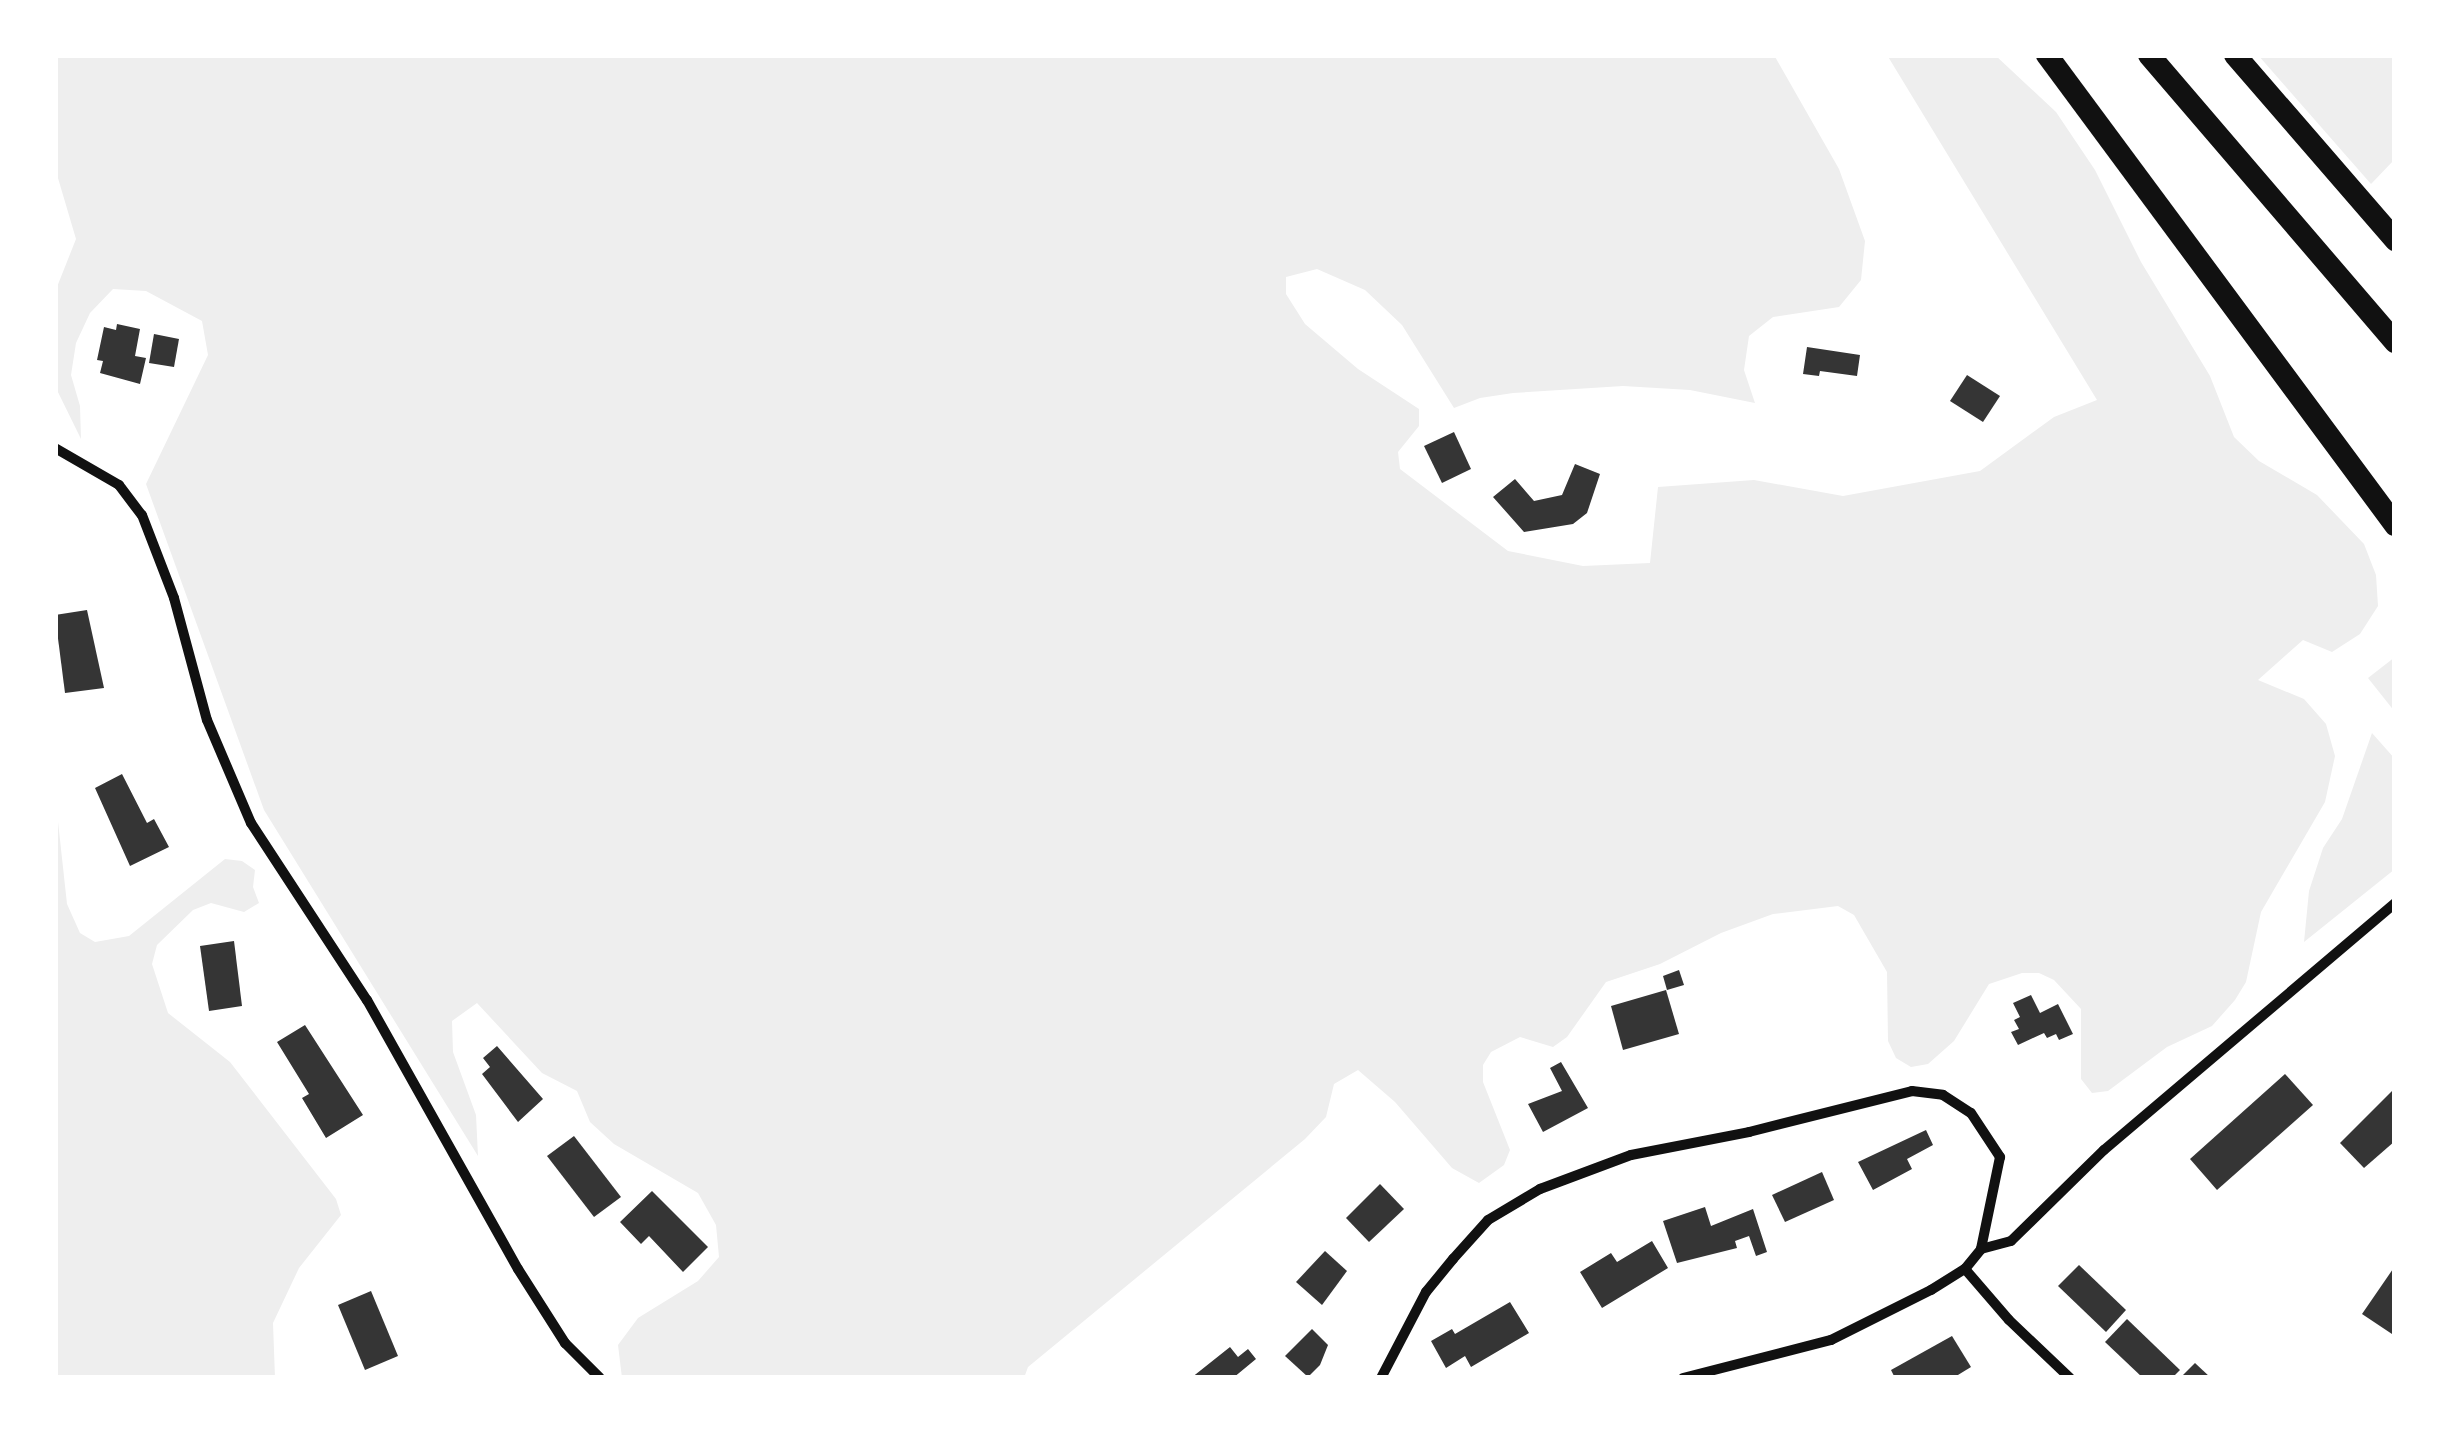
<!DOCTYPE html>
<html>
<head>
<meta charset="utf-8">
<style>
  body { margin:0 }
  #map { position:relative; width:2450px; height:1433px; overflow:hidden; background:#fff; font-family:"Fira Sans Condensed",sans-serif }
  div>[style] { position:absolute }
  [style*='--x'] { left:calc(var(--x)*1px); top:calc(var(--y)*1px); width:calc(var(--w)*1px); rotate:calc(var(--a)*1deg) }
  .green>* { inset:0; background:#eee }
  .building>* { inset:0; background:#353535 }
  .minor>* { height:10px; margin:-5px; padding:0 5px; transform-origin:5px; border-radius:5px; background:#111 }
  .motorway>* { height:22px; margin:-11px; padding:0 11px; transform-origin:11px; border-radius:11px; background:#111 }
  span { translate:-50% -50%; white-space:nowrap; text-align:center; line-height:1.15; -webkit-text-stroke:10px #fff; paint-order:stroke }
  .frame { position:absolute; inset:0; border:58px solid #fff; pointer-events:none }
</style>
</head>
<body>
<div id="map">
  <div class="green">
    <div style="clip-path:polygon(55px 55px,1774px 55px,1839px 169px,1865px 241px,1861px 280px,1839px 307px,1773px 317px,1749px 336px,1744px 370px,1755px 403px,1690px 390px,1623px 386px,1513px 393px,1480px 398px,1454px 408px,1402px 325px,1365px 290px,1317px 269px,1286px 277px,1286px 294px,1305px 324px,1358px 369px,1419px 409px,1419px 426px,1398px 452px,1400px 469px,1508px 551px,1583px 566px,1650px 563px,1658px 487px,1754px 480px,1843px 496px,1980px 471px,2054px 417px,2097px 400px,1887px 55px,1995px 55px,2056px 112px,2095px 170px,2141px 262px,2210px 376px,2234px 437px,2259px 461px,2317px 495px,2364px 544px,2376px 575px,2378px 606px,2360px 634px,2332px 652px,2303px 640px,2258px 680px,2304px 699px,2326px 724px,2335px 756px,2325px 802px,2261px 912px,2246px 982px,2235px 1000px,2212px 1026px,2167px 1047px,2108px 1091px,2092px 1093px,2081px 1079px,2081px 1009px,2054px 980px,2039px 973px,2022px 973px,1989px 984px,1954px 1041px,1928px 1064px,1911px 1067px,1896px 1058px,1888px 1041px,1887px 972px,1854px 915px,1838px 906px,1773px 914px,1721px 933px,1660px 964px,1606px 982px,1567px 1037px,1553px 1047px,1520px 1037px,1491px 1052px,1483px 1065px,1483px 1082px,1510px 1150px,1504px 1165px,1479px 1183px,1452px 1168px,1395px 1102px,1358px 1070px,1334px 1084px,1326px 1117px,1305px 1139px,1028px 1367px,1024px 1378px,622px 1378px,618px 1345px,638px 1318px,698px 1281px,719px 1257px,716px 1225px,698px 1193px,614px 1144px,590px 1122px,577px 1091px,542px 1073px,477px 1003px,452px 1021px,453px 1052px,476px 1115px,478px 1156px,264px 810px,146px 484px,208px 355px,202px 321px,146px 291px,113px 289px,90px 313px,76px 343px,71px 375px,80px 406px,81px 439px,55px 386px,55px 292px,76px 239px,55px 168px)"></div>
    <div style="clip-path:polygon(2258px 55px,2395px 55px,2395px 159px,2371px 184px)"></div>
    <div style="clip-path:polygon(2395px 657px,2395px 712px,2368px 678px)"></div>
    <div style="clip-path:polygon(2372px 733px,2395px 759px,2395px 869px,2304px 942px,2309px 891px,2323px 848px,2342px 819px)"></div>
    <div style="clip-path:polygon(55px 794px,67px 904px,80px 933px,95px 942px,129px 936px,225px 859px,242px 861px,255px 870px,253px 887px,259px 903px,244px 912px,211px 903px,193px 910px,157px 945px,152px 964px,168px 1013px,230px 1062px,336px 1199px,341px 1215px,299px 1268px,273px 1323px,275px 1378px,55px 1378px)"></div>
  </div>
  <div class="building">
    <div style="clip-path:polygon(117px 324px,140px 329px,135px 356px,146px 358px,140px 384px,100px 373px,103px 361px,97px 360px,104px 327px,116px 330px)"></div>
    <div style="clip-path:polygon(154px 334px,179px 339px,174px 367px,149px 363px)"></div>
    <div style="clip-path:polygon(1807px 347px,1860px 355px,1857px 376px,1820px 371px,1819px 376px,1803px 374px)"></div>
    <div style="clip-path:polygon(1967px 375px,2000px 396px,1983px 422px,1950px 401px)"></div>
    <div style="clip-path:polygon(1454px 432px,1471px 469px,1442px 483px,1424px 446px)"></div>
    <div style="clip-path:polygon(1575px 464px,1600px 474px,1587px 513px,1573px 524px,1524px 532px,1493px 497px,1515px 479px,1534px 501px,1562px 495px)"></div>
    <div style="clip-path:polygon(87px 610px,104px 688px,65px 693px,55px 615px)"></div>
    <div style="clip-path:polygon(122px 774px,147px 823px,154px 819px,169px 847px,130px 866px,95px 788px)"></div>
    <div style="clip-path:polygon(234px 941px,242px 1006px,209px 1011px,200px 946px)"></div>
    <div style="clip-path:polygon(1679px 970px,1684px 985px,1667px 990px,1663px 976px)"></div>
    <div style="clip-path:polygon(1666px 990px,1679px 1034px,1623px 1050px,1611px 1006px)"></div>
    <div style="clip-path:polygon(2031px 995px,2040px 1013px,2058px 1004px,2073px 1034px,2059px 1040px,2056px 1034px,2047px 1038px,2044px 1033px,2018px 1045px,2011px 1032px,2019px 1029px,2014px 1020px,2020px 1017px,2013px 1003px)"></div>
    <div style="clip-path:polygon(305px 1025px,363px 1115px,326px 1138px,302px 1098px,309px 1094px,277px 1042px)"></div>
    <div style="clip-path:polygon(497px 1046px,543px 1099px,518px 1122px,482px 1074px,490px 1067px,483px 1058px)"></div>
    <div style="clip-path:polygon(1561px 1062px,1588px 1108px,1543px 1132px,1528px 1104px,1562px 1091px,1550px 1068px)"></div>
    <div style="clip-path:polygon(2285px 1074px,2313px 1105px,2217px 1190px,2190px 1159px)"></div>
    <div style="clip-path:polygon(2395px 1088px,2395px 1141px,2364px 1168px,2340px 1143px)"></div>
    <div style="clip-path:polygon(1926px 1130px,1933px 1145px,1907px 1159px,1912px 1169px,1873px 1190px,1858px 1162px)"></div>
    <div style="clip-path:polygon(574px 1136px,621px 1197px,594px 1217px,547px 1156px)"></div>
    <div style="clip-path:polygon(1822px 1172px,1834px 1200px,1785px 1222px,1772px 1195px)"></div>
    <div style="clip-path:polygon(1380px 1184px,1404px 1209px,1369px 1242px,1346px 1218px)"></div>
    <div style="clip-path:polygon(652px 1191px,708px 1247px,683px 1272px,649px 1236px,641px 1244px,620px 1222px)"></div>
    <div style="clip-path:polygon(1705px 1207px,1711px 1226px,1753px 1209px,1767px 1252px,1756px 1256px,1749px 1236px,1735px 1241px,1737px 1248px,1677px 1263px,1663px 1221px)"></div>
    <div style="clip-path:polygon(1652px 1241px,1668px 1268px,1602px 1308px,1580px 1272px,1611px 1253px,1617px 1262px)"></div>
    <div style="clip-path:polygon(1325px 1251px,1347px 1271px,1322px 1305px,1296px 1282px)"></div>
    <div style="clip-path:polygon(2079px 1265px,2126px 1310px,2106px 1332px,2058px 1286px)"></div>
    <div style="clip-path:polygon(2395px 1266px,2395px 1330px,2392px 1334px,2362px 1314px)"></div>
    <div style="clip-path:polygon(371px 1291px,398px 1356px,365px 1370px,338px 1305px)"></div>
    <div style="clip-path:polygon(1510px 1302px,1529px 1333px,1471px 1367px,1465px 1356px,1446px 1368px,1431px 1341px,1452px 1329px,1455px 1334px)"></div>
    <div style="clip-path:polygon(2127px 1319px,2180px 1370px,2172px 1378px,2143px 1378px,2105px 1342px)"></div>
    <div style="clip-path:polygon(1312px 1329px,1328px 1345px,1320px 1365px,1308px 1377px,1285px 1356px)"></div>
    <div style="clip-path:polygon(1952px 1336px,1971px 1367px,1953px 1378px,1895px 1378px,1891px 1370px)"></div>
    <div style="clip-path:polygon(1230px 1347px,1238px 1357px,1248px 1349px,1256px 1359px,1233px 1378px,1191px 1378px)"></div>
    <div style="clip-path:polygon(2195px 1363px,2211px 1378px,2180px 1378px)"></div>
  </div>
  <div class="minor">
    <div style="--x:55;--y:448;--w:74;--a:30"></div>
    <div style="--x:119;--y:485;--w:38;--a:53"></div>
    <div style="--x:142;--y:515;--w:89;--a:68.9"></div>
    <div style="--x:174;--y:598;--w:126;--a:74.9"></div>
    <div style="--x:207;--y:720;--w:112;--a:66.9"></div>
    <div style="--x:251;--y:823;--w:212;--a:56.8"></div>
    <div style="--x:367;--y:1000;--w:308;--a:60.7"></div>
    <div style="--x:518;--y:1269;--w:88;--a:57.6"></div>
    <div style="--x:565;--y:1343;--w:49;--a:45"></div>
    <div style="--x:1965;--y:1269;--w:67;--a:49.2"></div>
    <div style="--x:2009;--y:1320;--w:84;--a:43.6"></div>
    <div style="--x:1381;--y:1378;--w:97;--a:-62.4"></div>
    <div style="--x:1426;--y:1292;--w:43;--a:-50.7"></div>
    <div style="--x:1453;--y:1259;--w:52;--a:-48.1"></div>
    <div style="--x:1488;--y:1220;--w:61;--a:-30.8"></div>
    <div style="--x:1540;--y:1189;--w:97;--a:-20.5"></div>
    <div style="--x:1631;--y:1155;--w:120;--a:-11"></div>
    <div style="--x:1749;--y:1132;--w:168;--a:-14.1"></div>
    <div style="--x:1912;--y:1091;--w:31;--a:7"></div>
    <div style="--x:1943;--y:1095;--w:33;--a:33"></div>
    <div style="--x:1971;--y:1113;--w:53;--a:56.6"></div>
    <div style="--x:2000;--y:1157;--w:94;--a:101.7"></div>
    <div style="--x:1683;--y:1378;--w:153;--a:-14.4"></div>
    <div style="--x:1831;--y:1340;--w:112;--a:-26.6"></div>
    <div style="--x:1931;--y:1290;--w:40;--a:-32"></div>
    <div style="--x:1965;--y:1269;--w:26;--a:-51"></div>
    <div style="--x:1981;--y:1249;--w:31;--a:-15"></div>
    <div style="--x:2011;--y:1241;--w:130;--a:-44.4"></div>
    <div style="--x:2104;--y:1150;--w:382;--a:-40.3"></div>
  </div>
  <div class="motorway">
    <div style="--x:2047;--y:55;--w:585;--a:53.48"></div>
    <div style="--x:2149;--y:55;--w:378;--a:49.4"></div>
    <div style="--x:2235;--y:55;--w:245;--a:49.1"></div>
  </div>
  <div class="frame"></div>
</div>
</body>
</html>
